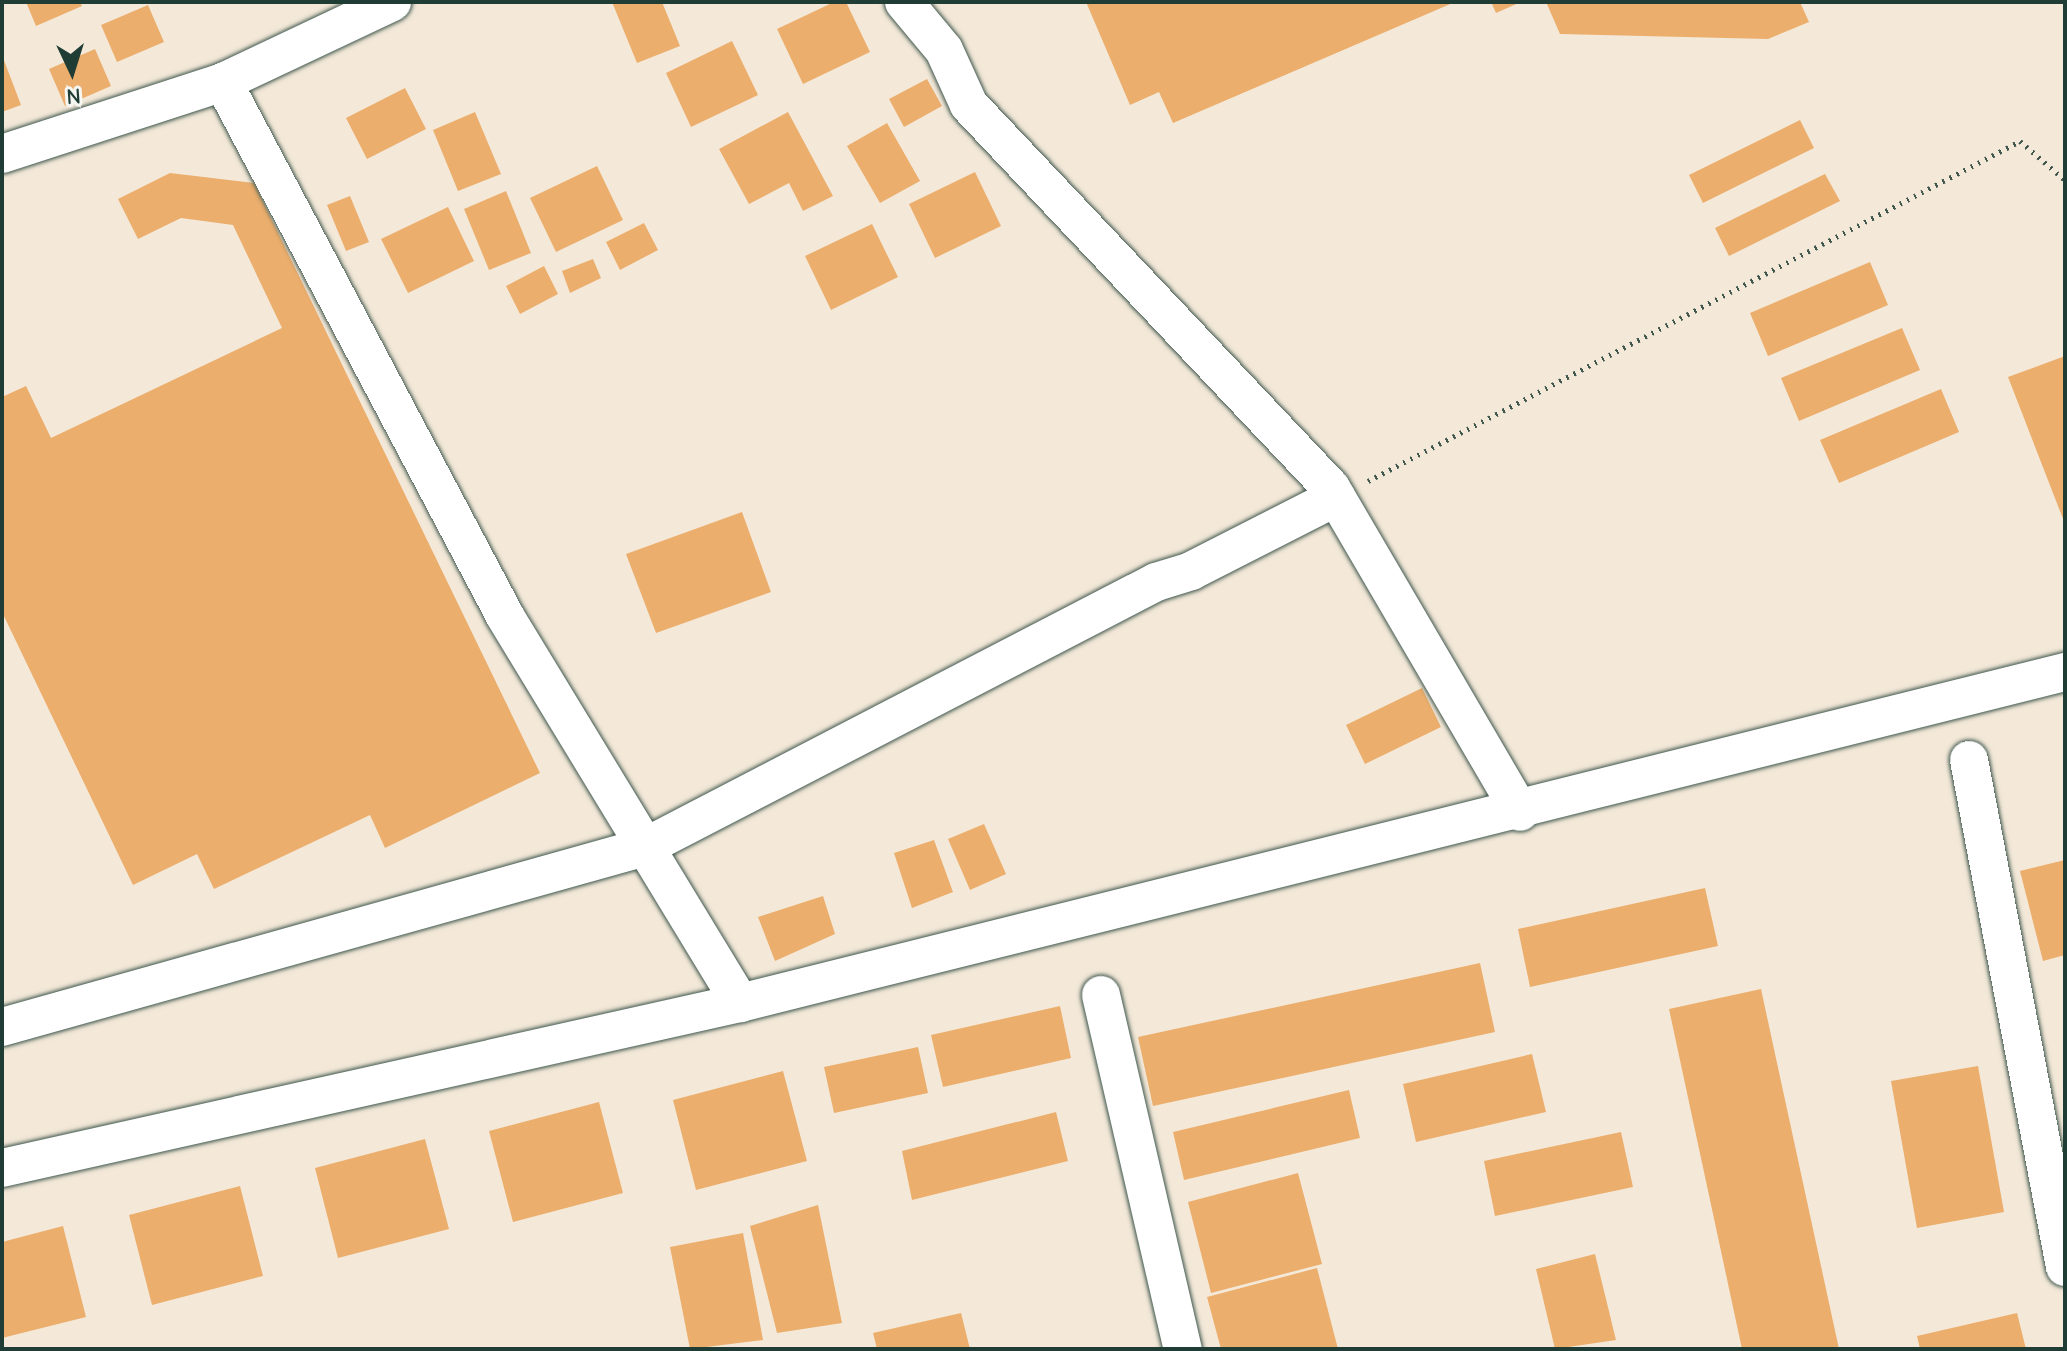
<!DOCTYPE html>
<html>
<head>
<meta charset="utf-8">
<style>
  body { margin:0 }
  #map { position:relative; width:2067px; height:1351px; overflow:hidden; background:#f4e9d9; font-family:"Comic Neue",sans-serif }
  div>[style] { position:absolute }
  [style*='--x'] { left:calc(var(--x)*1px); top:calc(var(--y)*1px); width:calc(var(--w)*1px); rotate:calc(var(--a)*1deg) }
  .building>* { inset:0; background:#ebae6d }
  .path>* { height:5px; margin-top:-2.5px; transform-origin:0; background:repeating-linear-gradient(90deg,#3f574d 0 2px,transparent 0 8px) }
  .roads { filter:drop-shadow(0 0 2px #3f574d) drop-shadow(0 0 2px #3f574d) }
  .minor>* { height:38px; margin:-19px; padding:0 19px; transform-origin:19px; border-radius:19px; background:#fff }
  span { translate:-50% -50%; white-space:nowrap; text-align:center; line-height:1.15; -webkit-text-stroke:7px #f6f6f2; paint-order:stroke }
  .frame { position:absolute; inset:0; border:4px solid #1f3d34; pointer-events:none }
  .north { position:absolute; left:32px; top:32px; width:80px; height:80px; -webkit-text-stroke:6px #f6f6f2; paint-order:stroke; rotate:176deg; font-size:22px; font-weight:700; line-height:32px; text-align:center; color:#1f3d34 }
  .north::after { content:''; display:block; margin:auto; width:28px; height:36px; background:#1f3d34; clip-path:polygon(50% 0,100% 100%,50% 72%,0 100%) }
</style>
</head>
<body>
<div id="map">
  <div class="building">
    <div style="clip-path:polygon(26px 2px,80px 2px,82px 6px,36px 26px)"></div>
    <div style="clip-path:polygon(612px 2px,662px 2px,680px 46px,637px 63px)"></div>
    <div style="clip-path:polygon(834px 2px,846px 2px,870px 52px,803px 84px,777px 29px)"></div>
    <div style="clip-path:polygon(1086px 2px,1455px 2px,1173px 123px,1159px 92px,1130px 105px)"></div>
    <div style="clip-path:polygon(1491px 2px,1521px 2px,1496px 13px)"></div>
    <div style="clip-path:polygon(1546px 2px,1800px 2px,1809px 22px,1768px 39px,1560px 34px)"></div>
    <div style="clip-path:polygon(148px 5px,164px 42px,117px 62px,101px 25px)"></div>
    <div style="clip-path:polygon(732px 41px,758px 95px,691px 127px,666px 73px)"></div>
    <div style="clip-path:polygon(95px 49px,111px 86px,65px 106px,49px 69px)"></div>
    <div style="clip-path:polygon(2px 55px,21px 105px,2px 112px)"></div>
    <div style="clip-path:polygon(927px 79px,942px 106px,904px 127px,889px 99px)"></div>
    <div style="clip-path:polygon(405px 88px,426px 129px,367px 159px,346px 118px)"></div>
    <div style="clip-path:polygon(475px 112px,501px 174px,458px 191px,433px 130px)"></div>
    <div style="clip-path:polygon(788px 112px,833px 196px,803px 211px,789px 183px,749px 204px,719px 149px)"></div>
    <div style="clip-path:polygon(1800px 120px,1814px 148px,1703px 203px,1689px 175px)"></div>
    <div style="clip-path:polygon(887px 123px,920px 181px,880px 203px,847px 146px)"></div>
    <div style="clip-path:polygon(597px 166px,623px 220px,556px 252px,530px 198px)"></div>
    <div style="clip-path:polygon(975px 172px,1001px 226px,935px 258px,909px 204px)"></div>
    <div style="clip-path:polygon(170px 173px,254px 183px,540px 773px,385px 848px,370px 815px,214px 889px,197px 854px,133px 885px,2px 612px,2px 397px,26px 386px,51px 438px,282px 328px,233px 225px,181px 218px,138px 239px,118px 199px)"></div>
    <div style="clip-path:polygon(1825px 174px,1840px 201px,1729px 256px,1715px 228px)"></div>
    <div style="clip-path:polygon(506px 191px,531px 253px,489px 270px,464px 209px)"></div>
    <div style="clip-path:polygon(350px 196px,369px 242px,346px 251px,327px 205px)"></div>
    <div style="clip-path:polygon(448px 207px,474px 261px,408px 293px,381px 239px)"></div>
    <div style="clip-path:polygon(644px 223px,658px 250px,620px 270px,606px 242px)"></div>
    <div style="clip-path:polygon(872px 224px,898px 277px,831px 310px,805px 256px)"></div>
    <div style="clip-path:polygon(593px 259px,601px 278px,570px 293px,562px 271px)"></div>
    <div style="clip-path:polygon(1870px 262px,1888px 305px,1768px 356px,1750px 313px)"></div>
    <div style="clip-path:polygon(544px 266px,558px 294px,520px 314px,506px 286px)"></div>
    <div style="clip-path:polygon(1902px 328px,1920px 370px,1799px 421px,1781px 378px)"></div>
    <div style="clip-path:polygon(2065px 356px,2065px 524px,2008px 377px)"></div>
    <div style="clip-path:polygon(1941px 389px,1959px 432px,1839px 483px,1820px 440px)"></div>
    <div style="clip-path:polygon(742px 512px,771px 592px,656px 633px,626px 554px)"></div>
    <div style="clip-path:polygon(1422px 688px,1441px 727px,1365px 764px,1346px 725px)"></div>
    <div style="clip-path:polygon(984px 824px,1006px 874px,970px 890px,948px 839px)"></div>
    <div style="clip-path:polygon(934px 840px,953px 892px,912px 908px,894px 853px)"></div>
    <div style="clip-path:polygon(2065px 860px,2065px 955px,2043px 961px,2020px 871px)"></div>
    <div style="clip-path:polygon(1705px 888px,1718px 946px,1530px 987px,1518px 929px)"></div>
    <div style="clip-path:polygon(823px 896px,835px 934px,775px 961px,758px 917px)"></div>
    <div style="clip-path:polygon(1480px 963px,1495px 1032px,1153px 1106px,1138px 1037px)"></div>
    <div style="clip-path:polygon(1761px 989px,1839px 1349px,1742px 1349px,1669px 1009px)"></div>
    <div style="clip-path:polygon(1060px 1006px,1071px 1058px,943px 1087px,931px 1035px)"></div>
    <div style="clip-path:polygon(918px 1047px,928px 1093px,834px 1113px,824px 1067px)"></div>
    <div style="clip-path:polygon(1532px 1054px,1546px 1112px,1416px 1142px,1403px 1084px)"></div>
    <div style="clip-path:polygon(1978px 1066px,2004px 1212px,1917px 1228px,1891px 1081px)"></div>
    <div style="clip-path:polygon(783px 1071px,807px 1161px,696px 1190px,673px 1100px)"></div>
    <div style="clip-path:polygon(1349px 1090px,1360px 1138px,1184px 1180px,1173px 1132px)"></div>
    <div style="clip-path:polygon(599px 1102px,623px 1193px,513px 1222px,489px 1131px)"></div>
    <div style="clip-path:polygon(1056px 1112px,1068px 1161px,912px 1200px,902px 1151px)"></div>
    <div style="clip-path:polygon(1621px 1132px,1633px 1187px,1495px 1216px,1484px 1161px)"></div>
    <div style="clip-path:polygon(425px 1139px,449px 1229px,338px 1258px,315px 1168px)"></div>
    <div style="clip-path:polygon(1298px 1173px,1322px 1264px,1211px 1293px,1188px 1202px)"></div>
    <div style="clip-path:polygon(240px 1186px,263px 1276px,152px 1305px,129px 1215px)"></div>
    <div style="clip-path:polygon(818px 1205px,842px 1323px,777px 1333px,750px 1226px)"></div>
    <div style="clip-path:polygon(63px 1226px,86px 1317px,2px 1338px,2px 1242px)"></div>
    <div style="clip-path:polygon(743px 1233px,763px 1340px,690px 1349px,670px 1247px)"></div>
    <div style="clip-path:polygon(1595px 1254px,1616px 1340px,1555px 1349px,1536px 1269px)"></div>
    <div style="clip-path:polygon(1317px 1268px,1338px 1349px,1221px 1349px,1207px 1297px)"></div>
    <div style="clip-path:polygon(961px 1313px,970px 1349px,877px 1349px,873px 1333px)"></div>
    <div style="clip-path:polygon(2017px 1313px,2026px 1349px,1920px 1349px,1917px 1336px)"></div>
  </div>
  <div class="path">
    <div style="--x:1368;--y:481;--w:735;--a:-27.54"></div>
    <div style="--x:2020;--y:141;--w:60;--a:40.9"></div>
  </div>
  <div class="roads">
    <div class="minor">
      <div style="--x:904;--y:2;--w:62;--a:50.2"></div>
      <div style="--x:944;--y:50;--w:60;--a:65.6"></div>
      <div style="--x:969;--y:105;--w:527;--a:46.61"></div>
      <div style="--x:1331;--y:488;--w:375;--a:59.7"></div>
      <div style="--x:223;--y:82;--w:604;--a:62.16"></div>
      <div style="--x:505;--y:616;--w:453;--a:58.7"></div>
      <div style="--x:2;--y:154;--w:232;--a:-18"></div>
      <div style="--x:223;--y:82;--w:187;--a:-25.3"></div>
      <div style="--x:1969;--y:760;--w:516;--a:79.28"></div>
      <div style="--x:1101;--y:995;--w:363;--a:77"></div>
      <div style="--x:2;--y:1027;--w:668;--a:-15.64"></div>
      <div style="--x:645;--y:847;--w:576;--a:-27.41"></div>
      <div style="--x:1156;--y:582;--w:37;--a:-17"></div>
      <div style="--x:1191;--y:571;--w:163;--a:-27"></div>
      <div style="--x:2;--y:1168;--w:756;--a:-12.6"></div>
      <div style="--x:740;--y:1003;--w:1366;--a:-14.03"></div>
    </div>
  </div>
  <div class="frame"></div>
  <div class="north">N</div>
</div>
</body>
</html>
